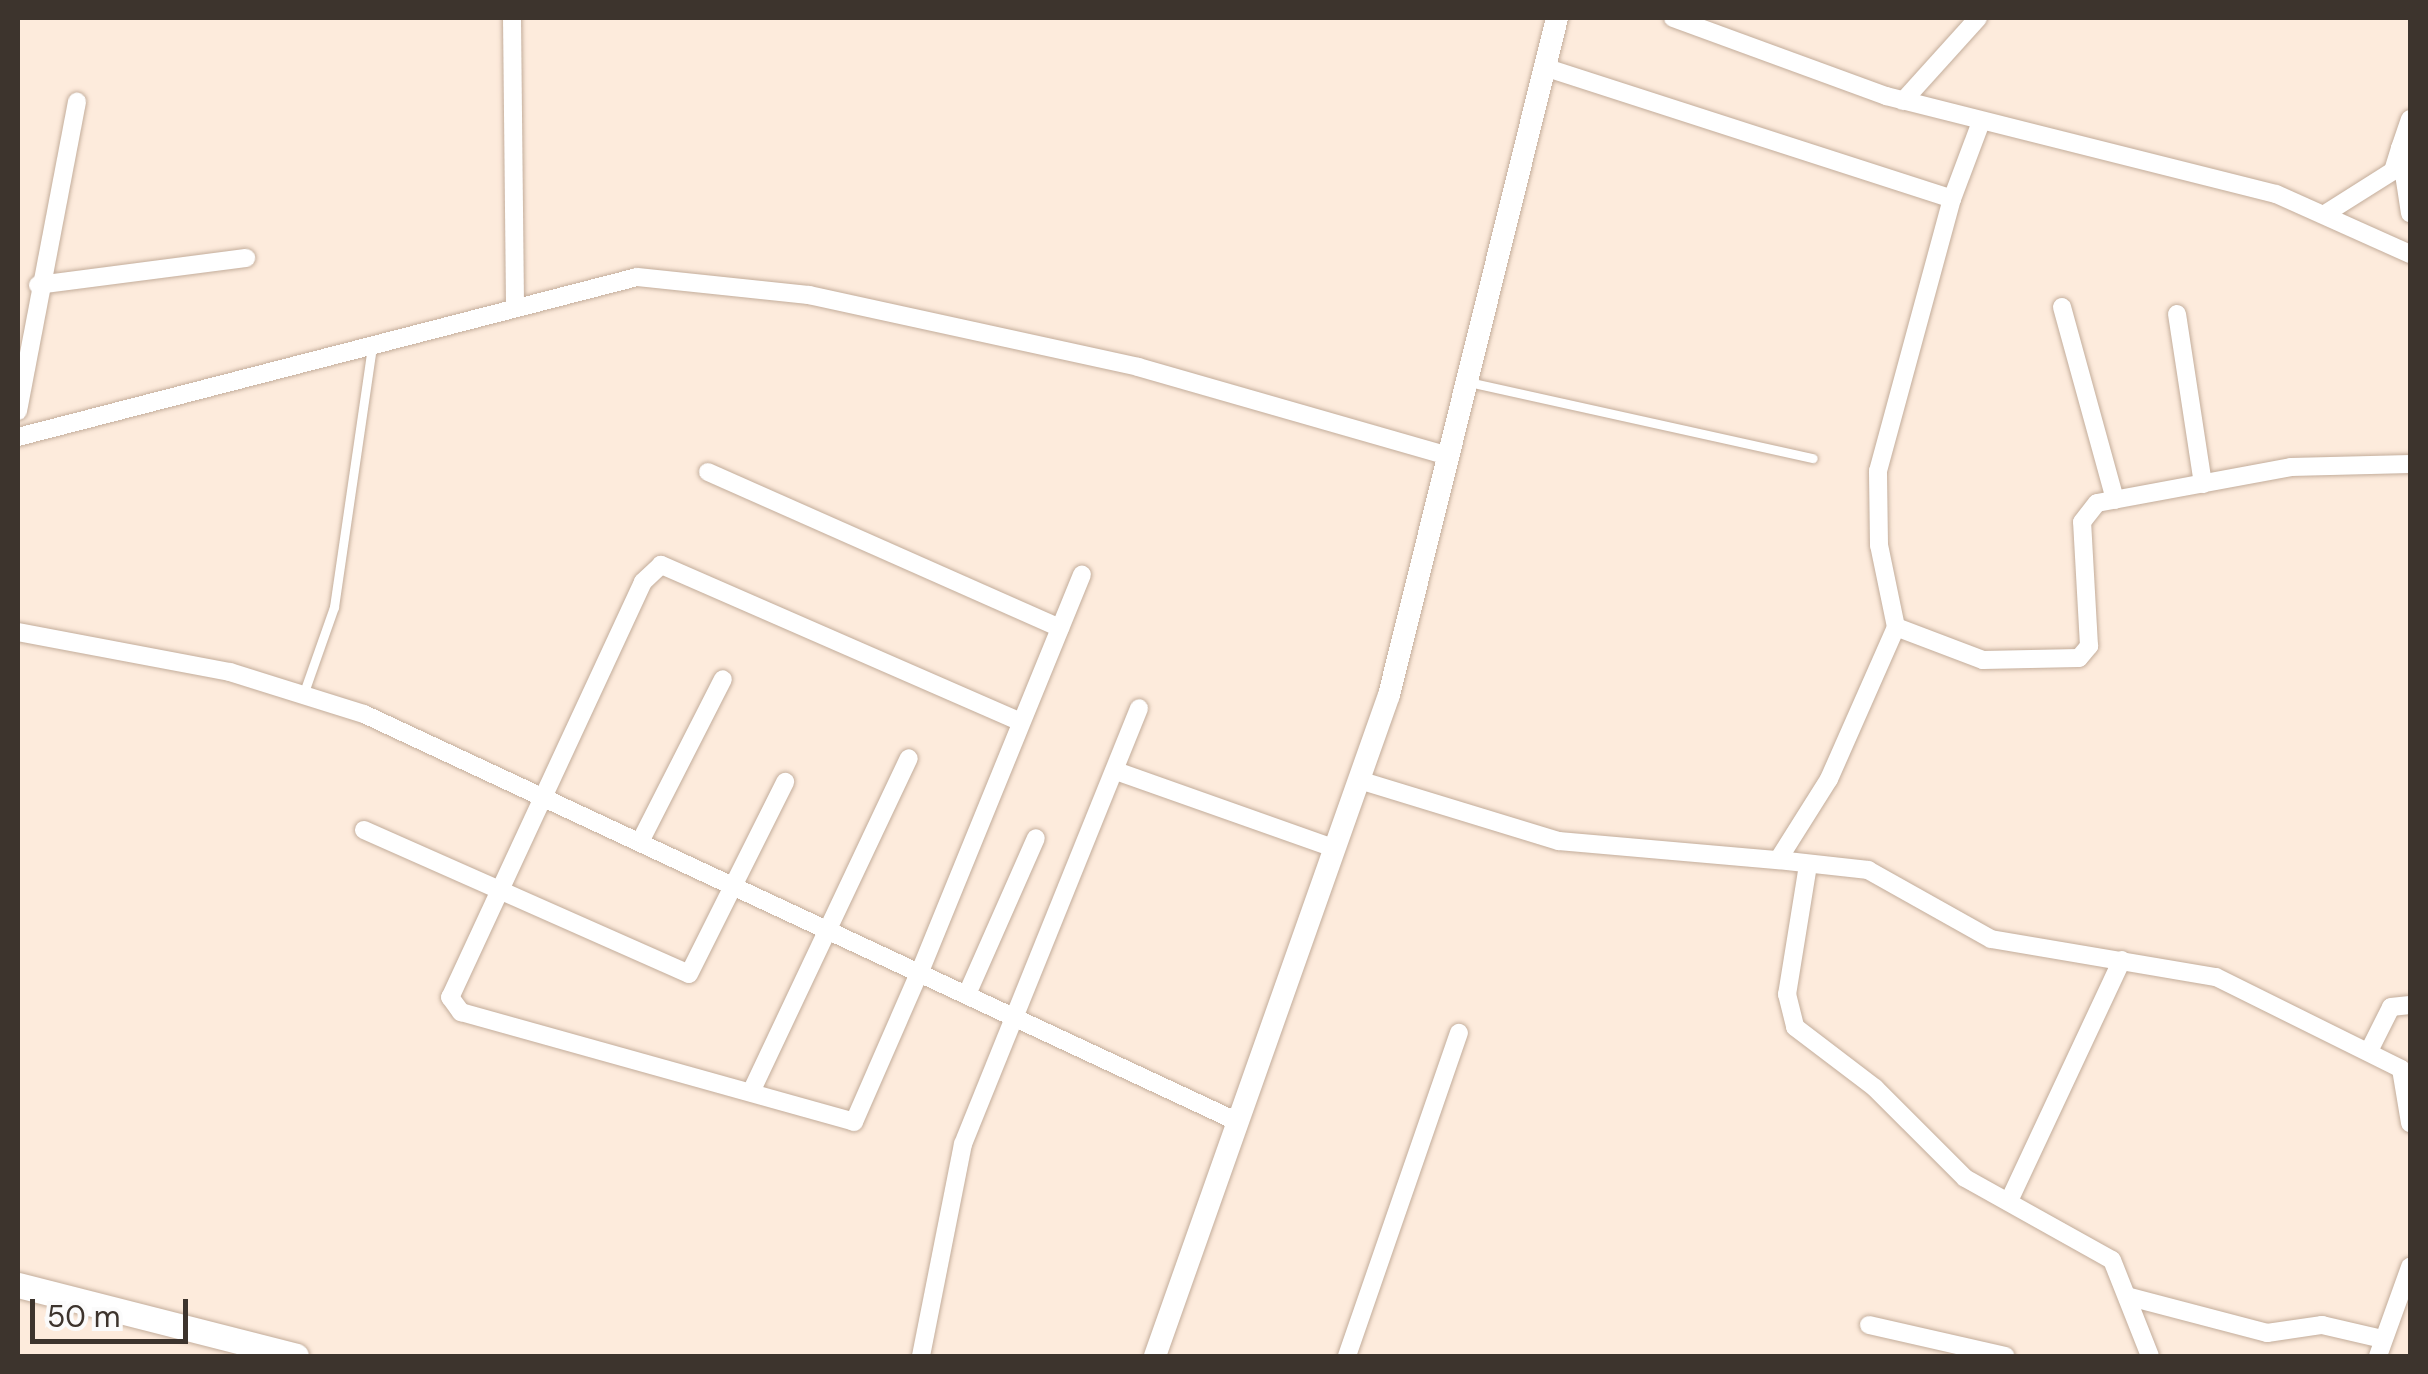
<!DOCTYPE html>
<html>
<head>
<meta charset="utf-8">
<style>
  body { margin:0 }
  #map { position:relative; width:2428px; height:1374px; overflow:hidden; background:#fdebdc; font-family:"DM Sans",sans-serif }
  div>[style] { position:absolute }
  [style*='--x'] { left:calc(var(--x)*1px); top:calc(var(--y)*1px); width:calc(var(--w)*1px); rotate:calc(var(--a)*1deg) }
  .roads { filter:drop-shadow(0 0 2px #c3ad9b) drop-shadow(0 0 2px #c3ad9b) }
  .service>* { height:9px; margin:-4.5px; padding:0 4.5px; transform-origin:4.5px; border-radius:4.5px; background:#fff }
  .minor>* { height:18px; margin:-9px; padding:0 9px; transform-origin:9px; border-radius:9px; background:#fff }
  .tertiary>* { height:22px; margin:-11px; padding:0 11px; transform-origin:11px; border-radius:11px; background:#fff }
  .secondary>* { height:25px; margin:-12.5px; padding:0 12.5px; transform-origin:12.5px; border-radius:12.5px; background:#fff }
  span { translate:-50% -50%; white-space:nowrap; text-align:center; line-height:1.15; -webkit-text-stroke:8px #fbfbfb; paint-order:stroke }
  .frame { position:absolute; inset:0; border:20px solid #3d342d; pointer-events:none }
  .scale { position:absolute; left:30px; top:1299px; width:158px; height:45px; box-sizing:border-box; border:5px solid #3d342d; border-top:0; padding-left:12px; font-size:30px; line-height:35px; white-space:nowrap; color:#3d342d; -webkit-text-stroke:8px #fbfbfb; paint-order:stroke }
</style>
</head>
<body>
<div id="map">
  <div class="roads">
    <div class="service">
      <div style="--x:1469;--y:382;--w:352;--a:12.5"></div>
      <div style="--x:303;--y:695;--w:93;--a:-70.6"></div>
      <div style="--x:334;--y:607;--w:264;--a:-81.7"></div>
    </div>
    <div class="minor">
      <div style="--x:512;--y:18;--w:284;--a:89.4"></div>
      <div style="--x:1673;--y:18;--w:227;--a:20.1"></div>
      <div style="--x:1886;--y:96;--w:402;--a:14.1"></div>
      <div style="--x:2276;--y:194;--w:147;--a:24.1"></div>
      <div style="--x:1544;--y:67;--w:429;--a:17.9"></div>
      <div style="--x:1952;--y:199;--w:82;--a:-69.4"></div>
      <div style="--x:1903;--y:101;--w:112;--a:-47.9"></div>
      <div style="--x:2410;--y:119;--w:31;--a:109"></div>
      <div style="--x:2400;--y:148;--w:66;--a:81.3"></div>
      <div style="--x:2328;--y:212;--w:77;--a:-32.2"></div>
      <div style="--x:2393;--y:171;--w:24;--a:-73"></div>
      <div style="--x:38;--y:285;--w:210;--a:-7.4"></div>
      <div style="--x:2062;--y:307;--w:200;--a:74.6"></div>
      <div style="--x:2177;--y:314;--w:172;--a:81.3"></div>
      <div style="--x:18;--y:411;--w:315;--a:-79.2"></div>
      <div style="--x:18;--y:437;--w:639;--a:-14.49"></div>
      <div style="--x:637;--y:277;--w:173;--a:6"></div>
      <div style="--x:809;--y:295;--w:337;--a:12.3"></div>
      <div style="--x:1138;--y:367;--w:323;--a:16"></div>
      <div style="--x:708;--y:472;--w:385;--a:23.9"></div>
      <div style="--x:1896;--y:627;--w:84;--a:-101.7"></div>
      <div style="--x:1879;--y:545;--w:74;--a:-90.8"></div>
      <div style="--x:1878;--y:471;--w:282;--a:-74.8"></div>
      <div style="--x:18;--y:632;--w:216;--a:10.7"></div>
      <div style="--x:230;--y:672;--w:140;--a:17.4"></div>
      <div style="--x:364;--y:714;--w:960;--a:25.02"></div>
      <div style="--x:1021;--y:722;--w:393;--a:-156.4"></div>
      <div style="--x:661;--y:565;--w:25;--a:137"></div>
      <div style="--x:643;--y:582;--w:458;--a:114.9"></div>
      <div style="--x:450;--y:997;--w:19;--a:54"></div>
      <div style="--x:461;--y:1012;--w:408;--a:15.6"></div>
      <div style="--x:854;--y:1122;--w:167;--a:-66.4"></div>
      <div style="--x:921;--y:969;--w:426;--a:-67.8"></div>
      <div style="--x:1116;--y:771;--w:231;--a:19.5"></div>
      <div style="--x:1359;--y:780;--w:209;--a:17"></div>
      <div style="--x:1559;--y:841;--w:220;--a:5"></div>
      <div style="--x:1778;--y:860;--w:96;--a:-57.8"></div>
      <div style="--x:1829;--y:779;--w:166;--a:-66.2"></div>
      <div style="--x:1896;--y:627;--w:93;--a:20.8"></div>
      <div style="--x:1983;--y:660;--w:96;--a:-1.2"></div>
      <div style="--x:2079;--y:658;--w:16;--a:-50"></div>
      <div style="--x:2089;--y:646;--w:124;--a:-93.2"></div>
      <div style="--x:2082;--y:522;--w:24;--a:-52"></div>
      <div style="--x:2097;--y:503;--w:197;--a:-10.5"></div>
      <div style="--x:2291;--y:467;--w:119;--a:-1.4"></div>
      <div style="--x:364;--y:830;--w:355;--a:23.9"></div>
      <div style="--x:689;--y:974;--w:215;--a:-63.4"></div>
      <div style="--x:642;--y:838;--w:178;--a:-63"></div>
      <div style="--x:1778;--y:860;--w:91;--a:6.3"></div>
      <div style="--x:1868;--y:870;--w:141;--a:29.3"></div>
      <div style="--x:1991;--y:939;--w:228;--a:9.6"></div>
      <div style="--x:2216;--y:977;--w:207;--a:26.4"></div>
      <div style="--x:2401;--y:1069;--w:55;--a:80.5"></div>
      <div style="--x:1808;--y:865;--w:131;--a:99.2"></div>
      <div style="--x:1787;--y:994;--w:34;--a:76"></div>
      <div style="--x:1795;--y:1027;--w:101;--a:37.3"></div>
      <div style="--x:1875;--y:1088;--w:127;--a:45"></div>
      <div style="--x:1965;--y:1178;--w:168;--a:29.2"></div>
      <div style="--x:2112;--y:1260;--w:103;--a:68.4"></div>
      <div style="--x:968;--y:992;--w:168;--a:-66.2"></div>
      <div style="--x:2369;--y:1051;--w:49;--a:-63.4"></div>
      <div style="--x:2391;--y:1007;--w:19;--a:-6"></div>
      <div style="--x:751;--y:1092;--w:369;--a:-64.7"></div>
      <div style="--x:2009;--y:1201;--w:266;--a:-64.9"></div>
      <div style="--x:2130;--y:1297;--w:142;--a:14.7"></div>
      <div style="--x:2267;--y:1333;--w:56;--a:-8.3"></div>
      <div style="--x:2322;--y:1325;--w:62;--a:13.1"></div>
      <div style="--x:1869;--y:1325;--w:140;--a:12.8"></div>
      <div style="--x:921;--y:1356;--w:216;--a:-78.8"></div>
      <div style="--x:963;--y:1144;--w:470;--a:-68"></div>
      <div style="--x:1347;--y:1356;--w:342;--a:-70.9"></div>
      <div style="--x:2378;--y:1356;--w:95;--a:-70.2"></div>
    </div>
    <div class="tertiary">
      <div style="--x:1155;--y:1356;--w:701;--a:-70.51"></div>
      <div style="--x:1389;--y:695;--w:698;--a:-76.06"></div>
    </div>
    <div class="secondary">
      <div style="--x:18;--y:1285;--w:287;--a:14.3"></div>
    </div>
  </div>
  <div class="frame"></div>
  <div class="scale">50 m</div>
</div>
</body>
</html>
